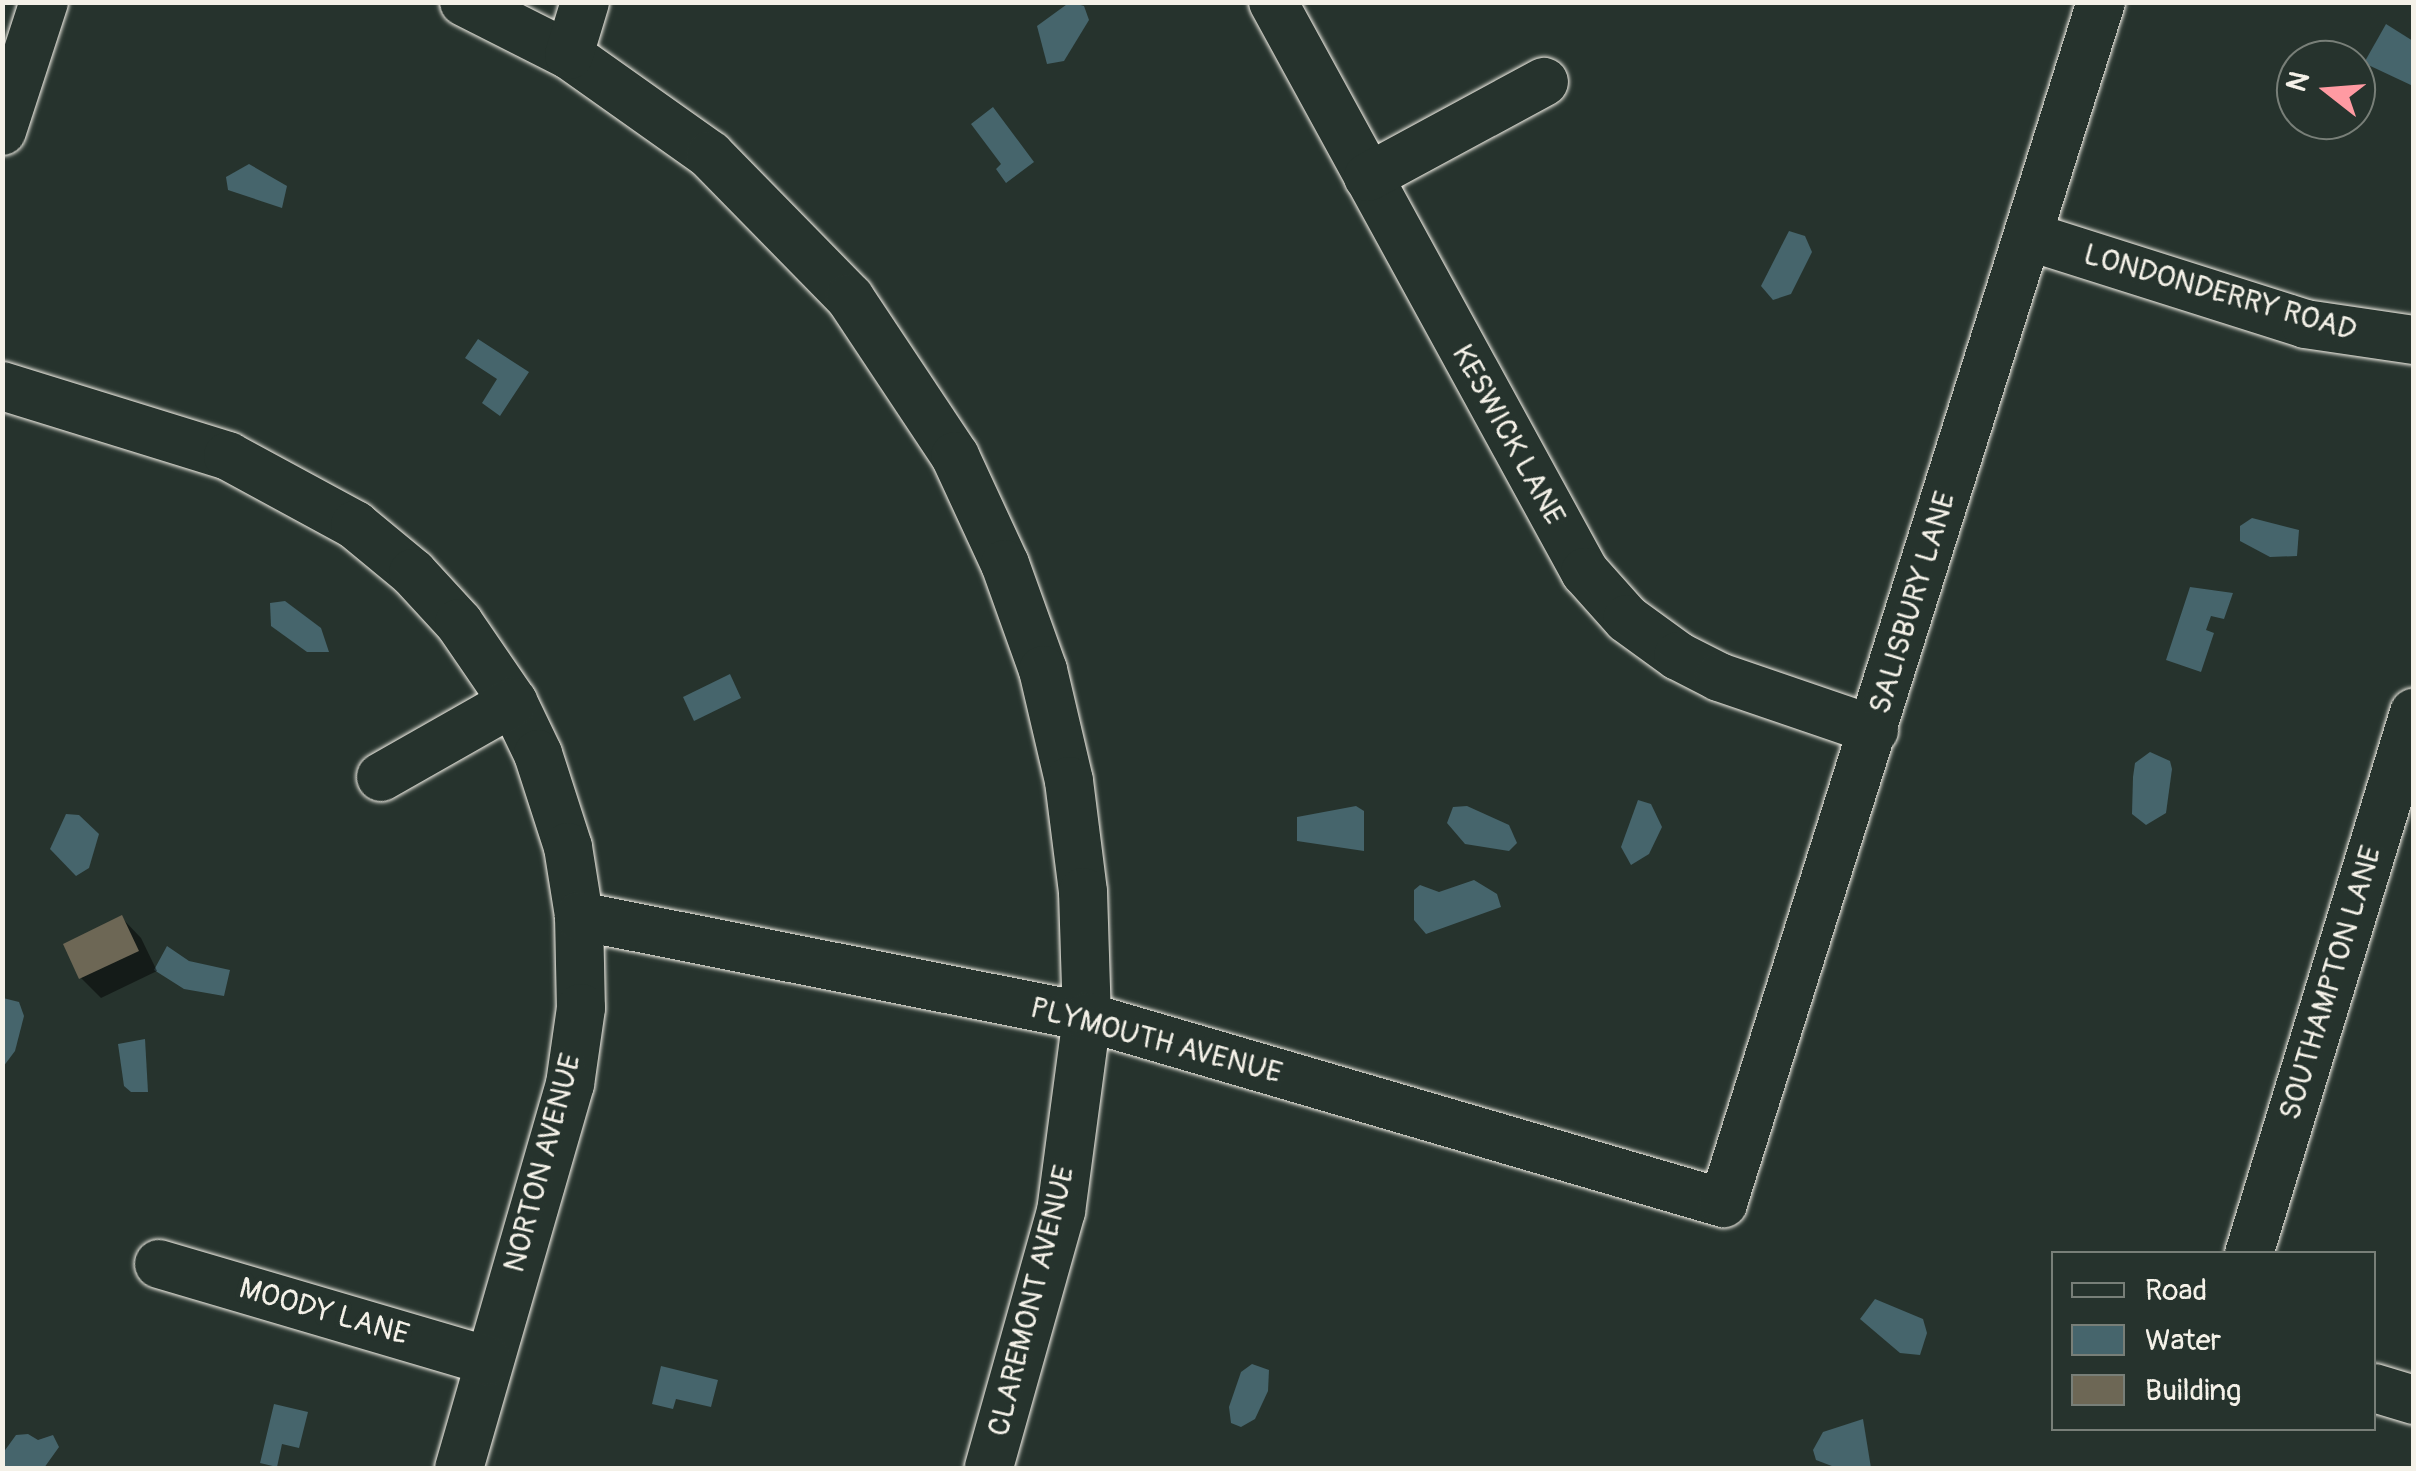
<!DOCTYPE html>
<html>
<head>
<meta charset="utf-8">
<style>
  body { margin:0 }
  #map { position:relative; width:2416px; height:1471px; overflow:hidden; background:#26332d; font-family:Pangolin,sans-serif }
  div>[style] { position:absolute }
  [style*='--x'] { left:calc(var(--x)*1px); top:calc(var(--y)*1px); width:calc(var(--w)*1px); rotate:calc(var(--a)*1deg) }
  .water>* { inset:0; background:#46656c }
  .shadow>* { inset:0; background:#0007 }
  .building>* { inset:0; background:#6d6755 }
  .roads { filter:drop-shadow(0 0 2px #f4f1e8) drop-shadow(0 0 2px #f4f1e8) }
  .street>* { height:48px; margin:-24px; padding:0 24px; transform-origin:24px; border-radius:24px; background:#26332d }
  span { translate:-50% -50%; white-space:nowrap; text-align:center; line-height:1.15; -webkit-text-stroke:10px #26332d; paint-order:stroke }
  .street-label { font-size:30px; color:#f4f1e8 }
  .frame { position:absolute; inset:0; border:5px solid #f4f1e8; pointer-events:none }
  .legend { position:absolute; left:2051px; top:1251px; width:325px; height:180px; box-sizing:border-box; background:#26332d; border:2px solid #787f78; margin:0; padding:12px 18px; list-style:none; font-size:30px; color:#f4f1e8 }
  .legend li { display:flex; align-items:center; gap:20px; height:50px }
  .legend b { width:50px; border:2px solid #787f78 }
  .north { position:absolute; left:2276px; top:40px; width:100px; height:100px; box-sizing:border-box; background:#26332d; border:2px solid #787f78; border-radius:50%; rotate:287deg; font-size:28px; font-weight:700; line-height:40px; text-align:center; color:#f4f1e8 }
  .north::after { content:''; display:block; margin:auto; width:35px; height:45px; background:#ff9aa2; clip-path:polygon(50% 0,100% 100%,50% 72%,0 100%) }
</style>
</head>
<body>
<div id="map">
  <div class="water">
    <div style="clip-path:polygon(1070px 2px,1084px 6px,1089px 20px,1064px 61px,1047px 64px,1037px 26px)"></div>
    <div style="clip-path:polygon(2386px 24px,2413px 41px,2413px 86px,2364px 63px)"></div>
    <div style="clip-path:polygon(993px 107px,1034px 162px,1006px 183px,996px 169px,1001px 164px,971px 124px)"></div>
    <div style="clip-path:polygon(249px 164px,287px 186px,282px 208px,228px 190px,226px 177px)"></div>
    <div style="clip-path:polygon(1789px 231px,1805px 236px,1812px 252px,1791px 294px,1773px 300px,1761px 286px)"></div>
    <div style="clip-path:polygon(478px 339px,529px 372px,500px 416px,482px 403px,497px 379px,465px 358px)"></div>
    <div style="clip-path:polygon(2252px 518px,2299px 530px,2297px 556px,2270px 557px,2240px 541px,2240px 526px)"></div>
    <div style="clip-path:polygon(2190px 587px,2233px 593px,2224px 619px,2211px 616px,2206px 630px,2214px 633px,2201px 672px,2166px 660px)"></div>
    <div style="clip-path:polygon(285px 601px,321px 628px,329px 652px,307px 652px,271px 626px,270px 603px)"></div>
    <div style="clip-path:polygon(730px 674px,741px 698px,694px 721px,683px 697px)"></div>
    <div style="clip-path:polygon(2150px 752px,2170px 761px,2172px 769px,2166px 813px,2146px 825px,2132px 814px,2133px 777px,2135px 763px)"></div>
    <div style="clip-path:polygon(1638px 800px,1651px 804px,1662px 827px,1649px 854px,1631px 865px,1621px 847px)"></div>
    <div style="clip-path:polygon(1356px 806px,1364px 811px,1364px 851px,1297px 841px,1297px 817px)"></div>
    <div style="clip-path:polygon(1467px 806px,1509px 825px,1517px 843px,1509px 851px,1465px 844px,1447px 823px,1453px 807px)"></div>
    <div style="clip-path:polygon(66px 814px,79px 815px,99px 834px,89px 868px,76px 876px,50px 849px)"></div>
    <div style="clip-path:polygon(1474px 880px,1497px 894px,1501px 907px,1426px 934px,1414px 920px,1414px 890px,1420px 885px,1439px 892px)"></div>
    <div style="clip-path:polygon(167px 946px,189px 961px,230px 970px,224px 996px,184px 989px,154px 970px)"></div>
    <div style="clip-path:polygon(3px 998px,19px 1002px,24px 1016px,15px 1051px,3px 1067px)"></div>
    <div style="clip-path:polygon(145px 1039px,148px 1092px,131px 1092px,124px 1086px,118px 1044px)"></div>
    <div style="clip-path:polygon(1875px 1299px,1923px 1319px,1927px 1333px,1920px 1355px,1900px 1353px,1860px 1319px)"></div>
    <div style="clip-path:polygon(1252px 1364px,1269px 1370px,1268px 1391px,1255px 1419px,1241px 1427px,1231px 1423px,1229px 1407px,1241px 1372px)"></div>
    <div style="clip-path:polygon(661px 1366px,718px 1380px,711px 1407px,676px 1399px,673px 1409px,652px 1404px)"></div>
    <div style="clip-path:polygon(274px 1404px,308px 1412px,299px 1448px,282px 1444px,277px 1467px,260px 1463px)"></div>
    <div style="clip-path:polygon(1863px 1419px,1871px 1468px,1837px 1468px,1816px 1460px,1813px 1450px,1823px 1432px)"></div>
    <div style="clip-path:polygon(28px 1434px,38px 1440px,53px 1435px,59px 1447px,44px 1468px,3px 1468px,3px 1453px,16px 1435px)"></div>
  </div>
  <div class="shadow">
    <div style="clip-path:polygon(122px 918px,141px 938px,157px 971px,101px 998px,81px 978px)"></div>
  </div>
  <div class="building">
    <div style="clip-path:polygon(122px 915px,139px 951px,79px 979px,63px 944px)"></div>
  </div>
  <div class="roads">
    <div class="street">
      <div style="--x:464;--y:2;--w:118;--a:26.8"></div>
      <div style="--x:569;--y:55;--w:173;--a:35.3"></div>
      <div style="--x:710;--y:155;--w:200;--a:45.6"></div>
      <div style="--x:850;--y:298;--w:190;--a:56.4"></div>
      <div style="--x:955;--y:456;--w:119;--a:65.2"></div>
      <div style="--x:1005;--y:564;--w:113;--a:70.3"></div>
      <div style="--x:1043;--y:670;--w:114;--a:76.8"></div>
      <div style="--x:1069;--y:781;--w:112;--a:82.8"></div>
      <div style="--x:1083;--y:892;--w:125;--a:88.2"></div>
      <div style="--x:1087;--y:1017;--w:196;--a:97.6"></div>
      <div style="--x:1061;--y:1211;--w:267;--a:105.7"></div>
      <div style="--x:1273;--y:2;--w:650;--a:61.31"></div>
      <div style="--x:1585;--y:572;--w:63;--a:48.2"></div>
      <div style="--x:1627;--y:619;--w:63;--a:36"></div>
      <div style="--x:1678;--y:656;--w:46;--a:27.1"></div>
      <div style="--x:1719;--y:677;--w:164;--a:18.9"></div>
      <div style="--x:569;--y:55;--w:55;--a:-73.2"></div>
      <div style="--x:2;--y:131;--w:136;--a:-72"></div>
      <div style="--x:1368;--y:177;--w:200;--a:-28.4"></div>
      <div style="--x:2028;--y:236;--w:291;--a:17.6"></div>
      <div style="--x:2305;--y:324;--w:110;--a:8.4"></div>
      <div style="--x:2;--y:386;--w:237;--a:17.2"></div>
      <div style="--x:228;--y:456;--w:145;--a:28.5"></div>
      <div style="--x:355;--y:525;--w:75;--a:39.6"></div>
      <div style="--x:413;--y:573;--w:68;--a:47.4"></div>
      <div style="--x:459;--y:623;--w:96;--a:55.6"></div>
      <div style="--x:513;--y:702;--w:58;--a:64.3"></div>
      <div style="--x:538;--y:754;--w:98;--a:72.1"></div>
      <div style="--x:568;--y:847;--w:70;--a:80.9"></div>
      <div style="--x:579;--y:916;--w:92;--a:88.8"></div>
      <div style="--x:581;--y:1008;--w:77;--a:98.2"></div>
      <div style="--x:570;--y:1084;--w:400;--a:106.1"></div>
      <div style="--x:381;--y:777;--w:152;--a:-29.6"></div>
      <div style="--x:579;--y:916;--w:518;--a:11.24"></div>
      <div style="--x:1087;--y:1017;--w:663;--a:16.3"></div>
      <div style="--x:1723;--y:1203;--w:1259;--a:-72.53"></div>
      <div style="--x:2249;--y:1254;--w:566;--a:-73.04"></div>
      <div style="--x:159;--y:1264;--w:343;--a:16.4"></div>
      <div style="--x:2374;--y:1388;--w:42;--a:16.7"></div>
    </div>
  </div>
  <div class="street-label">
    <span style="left:2220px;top:293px;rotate:16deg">LONDONDERRY ROAD</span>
    <span style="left:1508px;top:435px;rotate:61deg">KESWICK LANE</span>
    <span style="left:1913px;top:603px;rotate:-73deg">SALISBURY LANE</span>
    <span style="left:2331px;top:983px;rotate:-73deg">SOUTHAMPTON LANE</span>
    <span style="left:1156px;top:1041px;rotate:15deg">PLYMOUTH AVENUE</span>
    <span style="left:543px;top:1163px;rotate:-75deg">NORTON AVENUE</span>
    <span style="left:1032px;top:1301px;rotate:-76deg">CLAREMONT AVENUE</span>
    <span style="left:324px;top:1312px;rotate:16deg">MOODY LANE</span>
  </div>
  <div class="frame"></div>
  <ul class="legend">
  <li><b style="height:12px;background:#26332d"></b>Road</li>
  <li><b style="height:28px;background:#46656c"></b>Water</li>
  <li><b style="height:28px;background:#6d6755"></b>Building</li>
  </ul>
  <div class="north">N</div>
</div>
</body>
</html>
